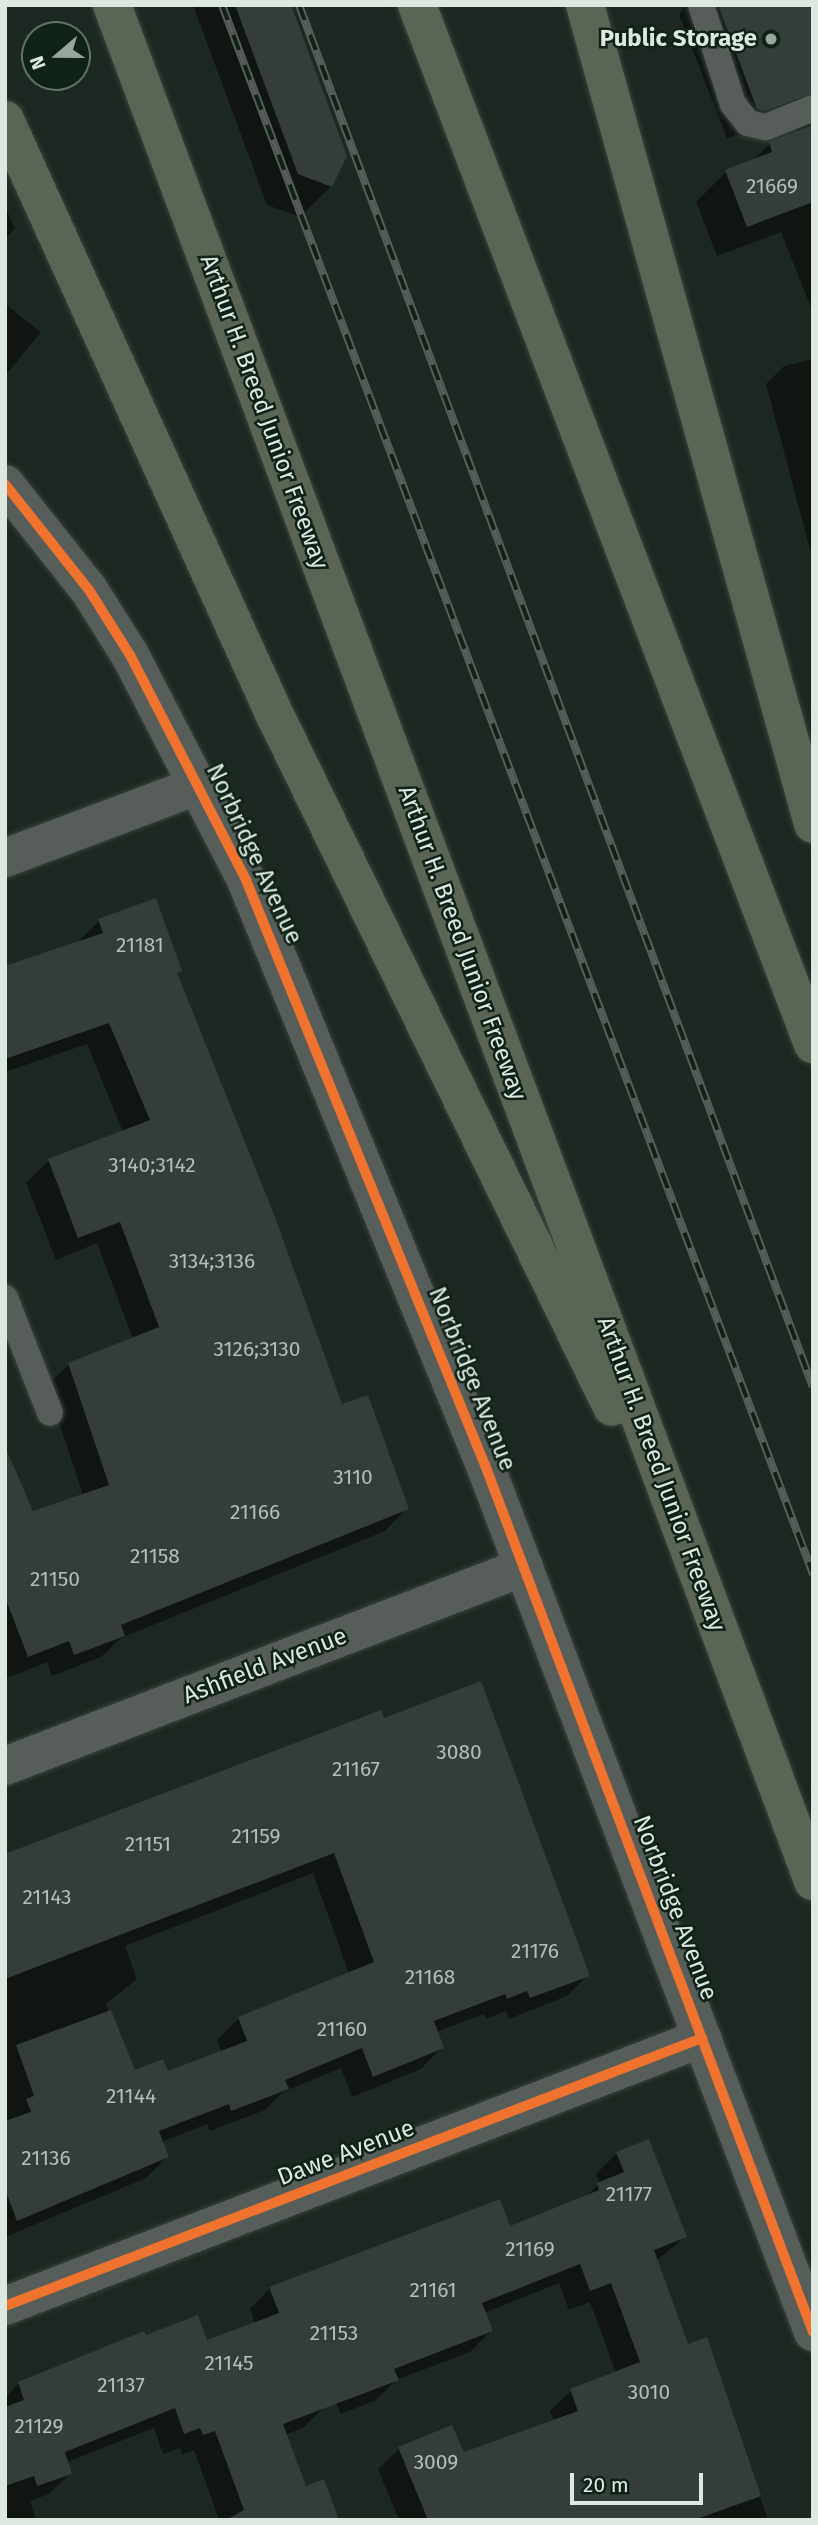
<!DOCTYPE html>
<html>
<head>
<meta charset="utf-8">
<style>
  body { margin:0 }
  #map { position:relative; width:818px; height:2525px; overflow:hidden; background:#1e2822; font-family:"Fira Sans",sans-serif }
  div>[style] { position:absolute }
  [style*='--x'] { left:calc(var(--x)*1px); top:calc(var(--y)*1px); width:calc(var(--w)*1px); rotate:calc(var(--a)*1deg) }
  .shadow>* { inset:0; background:#0007 }
  .building>* { inset:0; background:#343d3a }
  .roads { filter:drop-shadow(0 0 2px #3a433e) drop-shadow(0 0 2px #3a433e) }
  .service>* { height:26px; margin:-13px; padding:0 13px; transform-origin:13px; border-radius:13px; background:#575e59 }
  .minor>* { height:38px; margin:-19px; padding:0 19px; transform-origin:19px; border-radius:19px; background:#575e59 }
  .tertiary>* { height:38px; margin:-19px; padding:0 19px; transform-origin:19px; border-radius:19px; background:#575e59 }
  .motorway>* { height:38px; margin:-19px; padding:0 19px; transform-origin:19px; border-radius:19px; background:#5b6555 }
  .rail>* { height:8px; margin-top:-4px; transform-origin:0; background:repeating-linear-gradient(90deg,#102218 0 16px,#575e59 0 32px); box-sizing:border-box; border-block:2px solid #575e59 }
  .cycleway>* { height:10px; margin:-5px; padding:0 5px; transform-origin:5px; border-radius:5px; background:#ef722f }
  .dots>* { width:19px; height:19px; translate:-50% -50%; box-sizing:border-box; border:4px solid #102218; border-radius:50% }
  span { translate:-50% -50%; white-space:nowrap; text-align:center; line-height:1.15; -webkit-text-stroke:5px #102218; paint-order:stroke }
  .number-label { font-size:21px; color:#b2bdb6 }
  .number-label span { -webkit-text-stroke-width:0 }
  .poi-label { font-size:24px; color:#dce8e0; font-weight:700 }
  .right { translate:-100% -50%; text-align:right }
  .street-label { font-size:24px; color:#dce8e0 }
  .frame { position:absolute; inset:0; border:7px solid #dce8e0; pointer-events:none }
  .north { position:absolute; left:21px; top:21px; width:70px; height:70px; box-sizing:border-box; background:#102218; border:2px solid #627168; border-radius:50%; rotate:250deg; font-size:19px; font-weight:700; line-height:28px; text-align:center; color:#dce8e0 }
  .north::after { content:''; display:block; margin:auto; width:24px; height:32px; background:#9aa59e; clip-path:polygon(50% 0,100% 100%,50% 72%,0 100%) }
  .scale { position:absolute; left:570px; top:2473px; width:133px; height:32px; box-sizing:border-box; border:4px solid #dce8e0; border-top:0; padding-left:9px; font-size:21px; line-height:24px; white-space:nowrap; color:#dce8e0; -webkit-text-stroke:5px #102218; paint-order:stroke }
</style>
</head>
<body>
<div id="map">
  <div class="shadow">
    <div style="clip-path:polygon(193px 5px,289px 5px,331px 186px,300px 217px,267px 205px)"></div>
    <div style="clip-path:polygon(686px 5px,813px 5px,813px 313px,781px 232px,717px 256px,696px 202px,726px 172px,751px 162px,770px 144px,798px 132px,784px 121px,727px 138px,679px 15px)"></div>
    <div style="clip-path:polygon(5px 207px,15px 228px,5px 240px)"></div>
    <div style="clip-path:polygon(5px 304px,41px 332px,5px 376px)"></div>
    <div style="clip-path:polygon(813px 359px,813px 561px,766px 384px,784px 366px)"></div>
    <div style="clip-path:polygon(99px 921px,180px 970px,176px 975px,341px 1406px,407px 1508px,385px 1531px,121px 1638px,101px 1657px,52px 1676px,47px 1662px,5px 1679px,5px 1444px,32px 1513px,83px 1495px,47px 1386px,69px 1364px,133px 1339px,97px 1243px,56px 1260px,26px 1183px,49px 1161px,123px 1132px,87px 1044px,5px 1072px,5px 962px,7px 968px,76px 944px)"></div>
    <div style="clip-path:polygon(evenodd,383px 1720px,588px 1975px,567px 1996px,509px 2019px,506px 2011px,486px 2019px,484px 2014px,436px 2032px,442px 2047px,421px 2069px,352px 2097px,341px 2068px,283px 2092px,265px 2110px,210px 2131px,207px 2124px,161px 2142px,167px 2157px,146px 2178px,5px 2237px,5px 1856px,383px 1720px,313px 1873px,349px 1974px,239px 2018px,217px 2040px,222px 2053px,167px 2073px,134px 2073px,106px 2004px,137px 1979px,125px 1946px,313px 1873px)"></div>
    <div style="clip-path:polygon(617px 2153px,685px 2237px,656px 2261px,687px 2347px,706px 2340px,768px 2520px,399px 2520px,378px 2469px,399px 2449px,463px 2455px,554px 2422px,550px 2411px,571px 2391px,616px 2373px,590px 2302px,569px 2310px,559px 2283px,484px 2313px,491px 2331px,470px 2352px,396px 2380px,376px 2400px,341px 2414px,313px 2353px,324px 2407px,303px 2428px,285px 2435px,305px 2488px,337px 2520px,219px 2520px,194px 2450px,182px 2455px,180px 2448px,163px 2454px,154px 2428px,67px 2462px,70px 2474px,49px 2494px,30px 2501px,36px 2520px,5px 2520px,5px 2398px,19px 2383px,145px 2338px,206px 2343px,255px 2324px,250px 2309px,270px 2288px,509px 2228px,584px 2198px,600px 2183px,596px 2174px)"></div>
  </div>
  <div class="building">
    <div style="clip-path:polygon(235px 5px,291px 5px,347px 156px,332px 187px,298px 174px)"></div>
    <div style="clip-path:polygon(718px 5px,813px 5px,813px 93px,765px 111px,757px 109px)"></div>
    <div style="clip-path:polygon(813px 125px,813px 202px,747px 227px,725px 170px,772px 152px,769px 142px)"></div>
    <div style="clip-path:polygon(156px 898px,182px 971px,177px 973px,275px 1217px,342px 1404px,368px 1395px,409px 1509px,121px 1625px,125px 1636px,74px 1655px,69px 1641px,28px 1657px,5px 1597px,5px 1446px,33px 1511px,109px 1485px,68px 1363px,159px 1327px,120px 1222px,78px 1238px,48px 1159px,150px 1120px,109px 1023px,5px 1059px,5px 966px,103px 933px,98px 919px)"></div>
    <div style="clip-path:polygon(481px 1681px,590px 1976px,530px 1998px,527px 1991px,507px 1999px,505px 1994px,434px 2021px,444px 2048px,373px 2077px,362px 2048px,285px 2080px,289px 2089px,231px 2111px,229px 2104px,159px 2131px,169px 2157px,17px 2221px,5px 2189px,5px 2121px,31px 2112px,26px 2099px,34px 2096px,16px 2045px,111px 2010px,135px 2070px,163px 2059px,168px 2071px,247px 2041px,238px 2017px,374px 1962px,334px 1853px,5px 1979px,5px 1854px,381px 1710px,384px 1718px)"></div>
    <div style="clip-path:polygon(649px 2139px,687px 2237px,654px 2250px,688px 2344px,707px 2337px,761px 2496px,694px 2520px,428px 2520px,398px 2447px,452px 2425px,464px 2452px,578px 2411px,570px 2389px,640px 2362px,611px 2283px,590px 2291px,580px 2264px,482px 2303px,493px 2331px,394px 2369px,399px 2380px,283px 2424px,306px 2486px,324px 2479px,339px 2520px,226px 2520px,244px 2510px,215px 2431px,203px 2435px,200px 2428px,184px 2434px,175px 2408px,65px 2452px,72px 2474px,37px 2486px,34px 2476px,5px 2486px,5px 2407px,24px 2400px,18px 2382px,144px 2331px,146px 2335px,198px 2315px,207px 2340px,279px 2313px,269px 2287px,500px 2199px,510px 2226px,599px 2190px,597px 2183px,624px 2172px,616px 2152px)"></div>
  </div>
  <div class="roads">
    <div class="service">
      <div style="--x:701;--y:5;--w:104;--a:72.1"></div>
      <div style="--x:733;--y:104;--w:24;--a:52"></div>
      <div style="--x:748;--y:123;--w:18;--a:13"></div>
      <div style="--x:766;--y:127;--w:51;--a:-22"></div>
      <div style="--x:5;--y:1298;--w:123;--a:68.6"></div>
    </div>
    <div class="minor">
      <div style="--x:5;--y:858;--w:207;--a:-20.6"></div>
      <div style="--x:5;--y:1766;--w:556;--a:-20.98"></div>
      <div style="--x:5;--y:2306;--w:747;--a:-21.03"></div>
    </div>
    <div class="tertiary">
      <div style="--x:5;--y:484;--w:135;--a:51.6"></div>
      <div style="--x:89;--y:590;--w:77;--a:57.8"></div>
      <div style="--x:130;--y:655;--w:253;--a:62.7"></div>
      <div style="--x:246;--y:880;--w:632;--a:67.78"></div>
      <div style="--x:485;--y:1465;--w:927;--a:69.28"></div>
    </div>
    <div class="motorway">
      <div style="--x:112;--y:5;--w:2003;--a:69.51"></div>
      <div style="--x:417;--y:5;--w:1112;--a:69.14"></div>
      <div style="--x:585;--y:5;--w:850;--a:74.44"></div>
      <div style="--x:5;--y:120;--w:647;--a:65.61"></div>
      <div style="--x:272;--y:709;--w:776;--a:64.03"></div>
    </div>
  </div>
  <div class="rail">
    <div style="--x:222;--y:5;--w:1677;--a:69.36"></div>
    <div style="--x:299;--y:5;--w:1474;--a:69.6"></div>
  </div>
  <div class="cycleway">
    <div style="--x:5;--y:484;--w:135;--a:51.6"></div>
    <div style="--x:89;--y:590;--w:77;--a:57.8"></div>
    <div style="--x:130;--y:655;--w:253;--a:62.7"></div>
    <div style="--x:246;--y:880;--w:632;--a:67.78"></div>
    <div style="--x:485;--y:1465;--w:927;--a:69.28"></div>
    <div style="--x:5;--y:2306;--w:747;--a:-21.03"></div>
  </div>
  <div class="dots">
    <div style="left:771px;top:39px;background:#9aa59e"></div>
  </div>
  <div class="number-label">
    <span style="left:772px;top:186px">21669</span>
    <span style="left:140px;top:945px">21181</span>
    <span style="left:152px;top:1165px">3140;3142</span>
    <span style="left:212px;top:1261px">3134;3136</span>
    <span style="left:257px;top:1349px">3126;3130</span>
    <span style="left:353px;top:1477px">3110</span>
    <span style="left:255px;top:1512px">21166</span>
    <span style="left:155px;top:1556px">21158</span>
    <span style="left:55px;top:1579px">21150</span>
    <span style="left:459px;top:1752px">3080</span>
    <span style="left:356px;top:1769px">21167</span>
    <span style="left:256px;top:1836px">21159</span>
    <span style="left:148px;top:1844px">21151</span>
    <span style="left:47px;top:1897px">21143</span>
    <span style="left:535px;top:1951px">21176</span>
    <span style="left:430px;top:1977px">21168</span>
    <span style="left:342px;top:2029px">21160</span>
    <span style="left:131px;top:2096px">21144</span>
    <span style="left:46px;top:2158px">21136</span>
    <span style="left:629px;top:2194px">21177</span>
    <span style="left:530px;top:2249px">21169</span>
    <span style="left:433px;top:2290px">21161</span>
    <span style="left:334px;top:2333px">21153</span>
    <span style="left:229px;top:2363px">21145</span>
    <span style="left:121px;top:2385px">21137</span>
    <span style="left:649px;top:2392px">3010</span>
    <span style="left:39px;top:2426px">21129</span>
    <span style="left:436px;top:2462px">3009</span>
  </div>
  <div class="poi-label">
    <span class="right" style="left:757px;top:39px">Public Storage</span>
  </div>
  <div class="street-label">
    <span style="left:264px;top:412px;rotate:70deg">Arthur H. Breed Junior Freeway</span>
    <span style="left:254px;top:854px;rotate:65deg">Norbridge Avenue</span>
    <span style="left:462px;top:943px;rotate:70deg">Arthur H. Breed Junior Freeway</span>
    <span style="left:472px;top:1379px;rotate:68deg">Norbridge Avenue</span>
    <span style="left:661px;top:1474px;rotate:70deg">Arthur H. Breed Junior Freeway</span>
    <span style="left:265px;top:1666px;rotate:-21deg">Ashfield Avenue</span>
    <span style="left:675px;top:1908px;rotate:69deg">Norbridge Avenue</span>
    <span style="left:346px;top:2153px;rotate:-21deg">Dawe Avenue</span>
  </div>
  <div class="frame"></div>
  <div class="north">N</div>
  <div class="scale">20 m</div>
</div>
</body>
</html>
